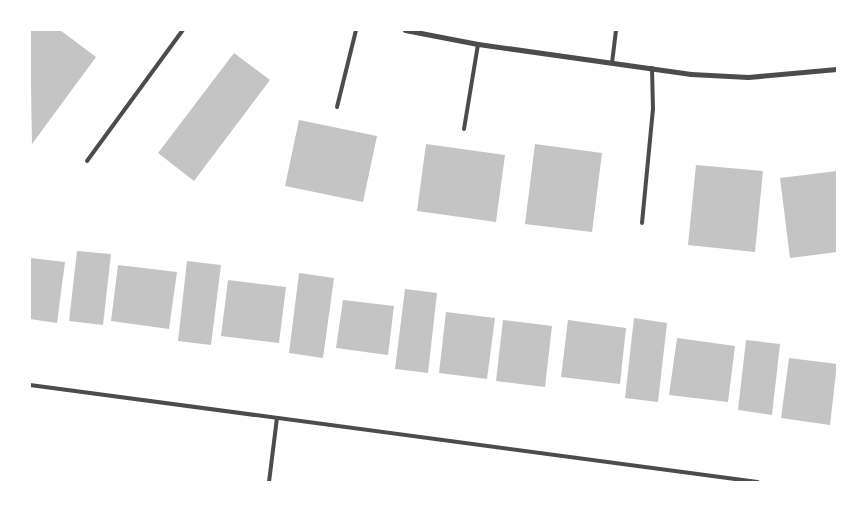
<!DOCTYPE html>
<html>
<head>
<meta charset="utf-8">
<style>
  body { margin:0 }
  #map { position:relative; width:867px; height:512px; overflow:hidden; background:#fff; font-family:"Zilla Slab",serif }
  div>[style] { position:absolute }
  [style*='--x'] { left:calc(var(--x)*1px); top:calc(var(--y)*1px); width:calc(var(--w)*1px); rotate:calc(var(--a)*1deg) }
  .building>* { inset:0; background:#c4c4c4 }
  .service>* { height:4px; margin:-2px; padding:0 2px; transform-origin:2px; border-radius:2px; background:#4c4c4c }
  .minor>* { height:5px; margin:-2.5px; padding:0 2.5px; transform-origin:2.5px; border-radius:2.5px; background:#4c4c4c }
  span { translate:-50% -50%; white-space:nowrap; text-align:center; line-height:1.15; -webkit-text-stroke:4px #fff; paint-order:stroke }
  .frame { position:absolute; inset:0; border:31px solid #fff; pointer-events:none }
</style>
</head>
<body>
<div id="map">
  <div class="building">
    <div style="clip-path:polygon(30px 30px,60px 30px,96px 57px,32px 144px)"></div>
    <div style="clip-path:polygon(234px 53px,270px 80px,194px 181px,158px 153px)"></div>
    <div style="clip-path:polygon(299px 120px,377px 136px,363px 202px,285px 186px)"></div>
    <div style="clip-path:polygon(426px 144px,505px 155px,496px 222px,417px 211px)"></div>
    <div style="clip-path:polygon(535px 144px,602px 153px,592px 232px,525px 224px)"></div>
    <div style="clip-path:polygon(696px 165px,763px 171px,755px 252px,688px 245px)"></div>
    <div style="clip-path:polygon(837px 171px,837px 252px,790px 258px,780px 178px)"></div>
    <div style="clip-path:polygon(77px 251px,111px 254px,103px 325px,69px 321px)"></div>
    <div style="clip-path:polygon(30px 258px,65px 262px,57px 323px,30px 319px)"></div>
    <div style="clip-path:polygon(187px 261px,221px 265px,211px 345px,178px 341px)"></div>
    <div style="clip-path:polygon(118px 265px,177px 272px,169px 329px,111px 321px)"></div>
    <div style="clip-path:polygon(299px 273px,334px 278px,323px 358px,289px 353px)"></div>
    <div style="clip-path:polygon(228px 280px,286px 287px,279px 343px,221px 336px)"></div>
    <div style="clip-path:polygon(405px 289px,437px 293px,428px 373px,395px 369px)"></div>
    <div style="clip-path:polygon(343px 300px,394px 306px,388px 355px,336px 348px)"></div>
    <div style="clip-path:polygon(446px 312px,495px 318px,487px 379px,439px 373px)"></div>
    <div style="clip-path:polygon(634px 318px,667px 323px,658px 402px,625px 398px)"></div>
    <div style="clip-path:polygon(503px 320px,552px 326px,545px 387px,496px 381px)"></div>
    <div style="clip-path:polygon(568px 320px,626px 328px,620px 384px,561px 377px)"></div>
    <div style="clip-path:polygon(677px 338px,735px 346px,728px 402px,669px 395px)"></div>
    <div style="clip-path:polygon(746px 340px,780px 344px,772px 415px,738px 410px)"></div>
    <div style="clip-path:polygon(789px 358px,837px 364px,830px 425px,781px 418px)"></div>
  </div>
  <div class="service">
    <div style="--x:612;--y:63;--w:33;--a:-83"></div>
    <div style="--x:337;--y:107;--w:79;--a:-76.1"></div>
    <div style="--x:464;--y:129;--w:86;--a:-80.6"></div>
    <div style="--x:87;--y:161;--w:162;--a:-53.8"></div>
    <div style="--x:642;--y:223;--w:115;--a:-84.5"></div>
    <div style="--x:653;--y:109;--w:41;--a:-91.4"></div>
    <div style="--x:30;--y:385;--w:734;--a:7.59"></div>
    <div style="--x:269;--y:482;--w:64;--a:-82.9"></div>
  </div>
  <div class="minor">
    <div style="--x:405;--y:30;--w:74;--a:10.9"></div>
    <div style="--x:478;--y:44;--w:215;--a:8"></div>
    <div style="--x:691;--y:74;--w:57;--a:3"></div>
    <div style="--x:748;--y:77;--w:89;--a:-5.1"></div>
  </div>
  <div class="frame"></div>
</div>
</body>
</html>
